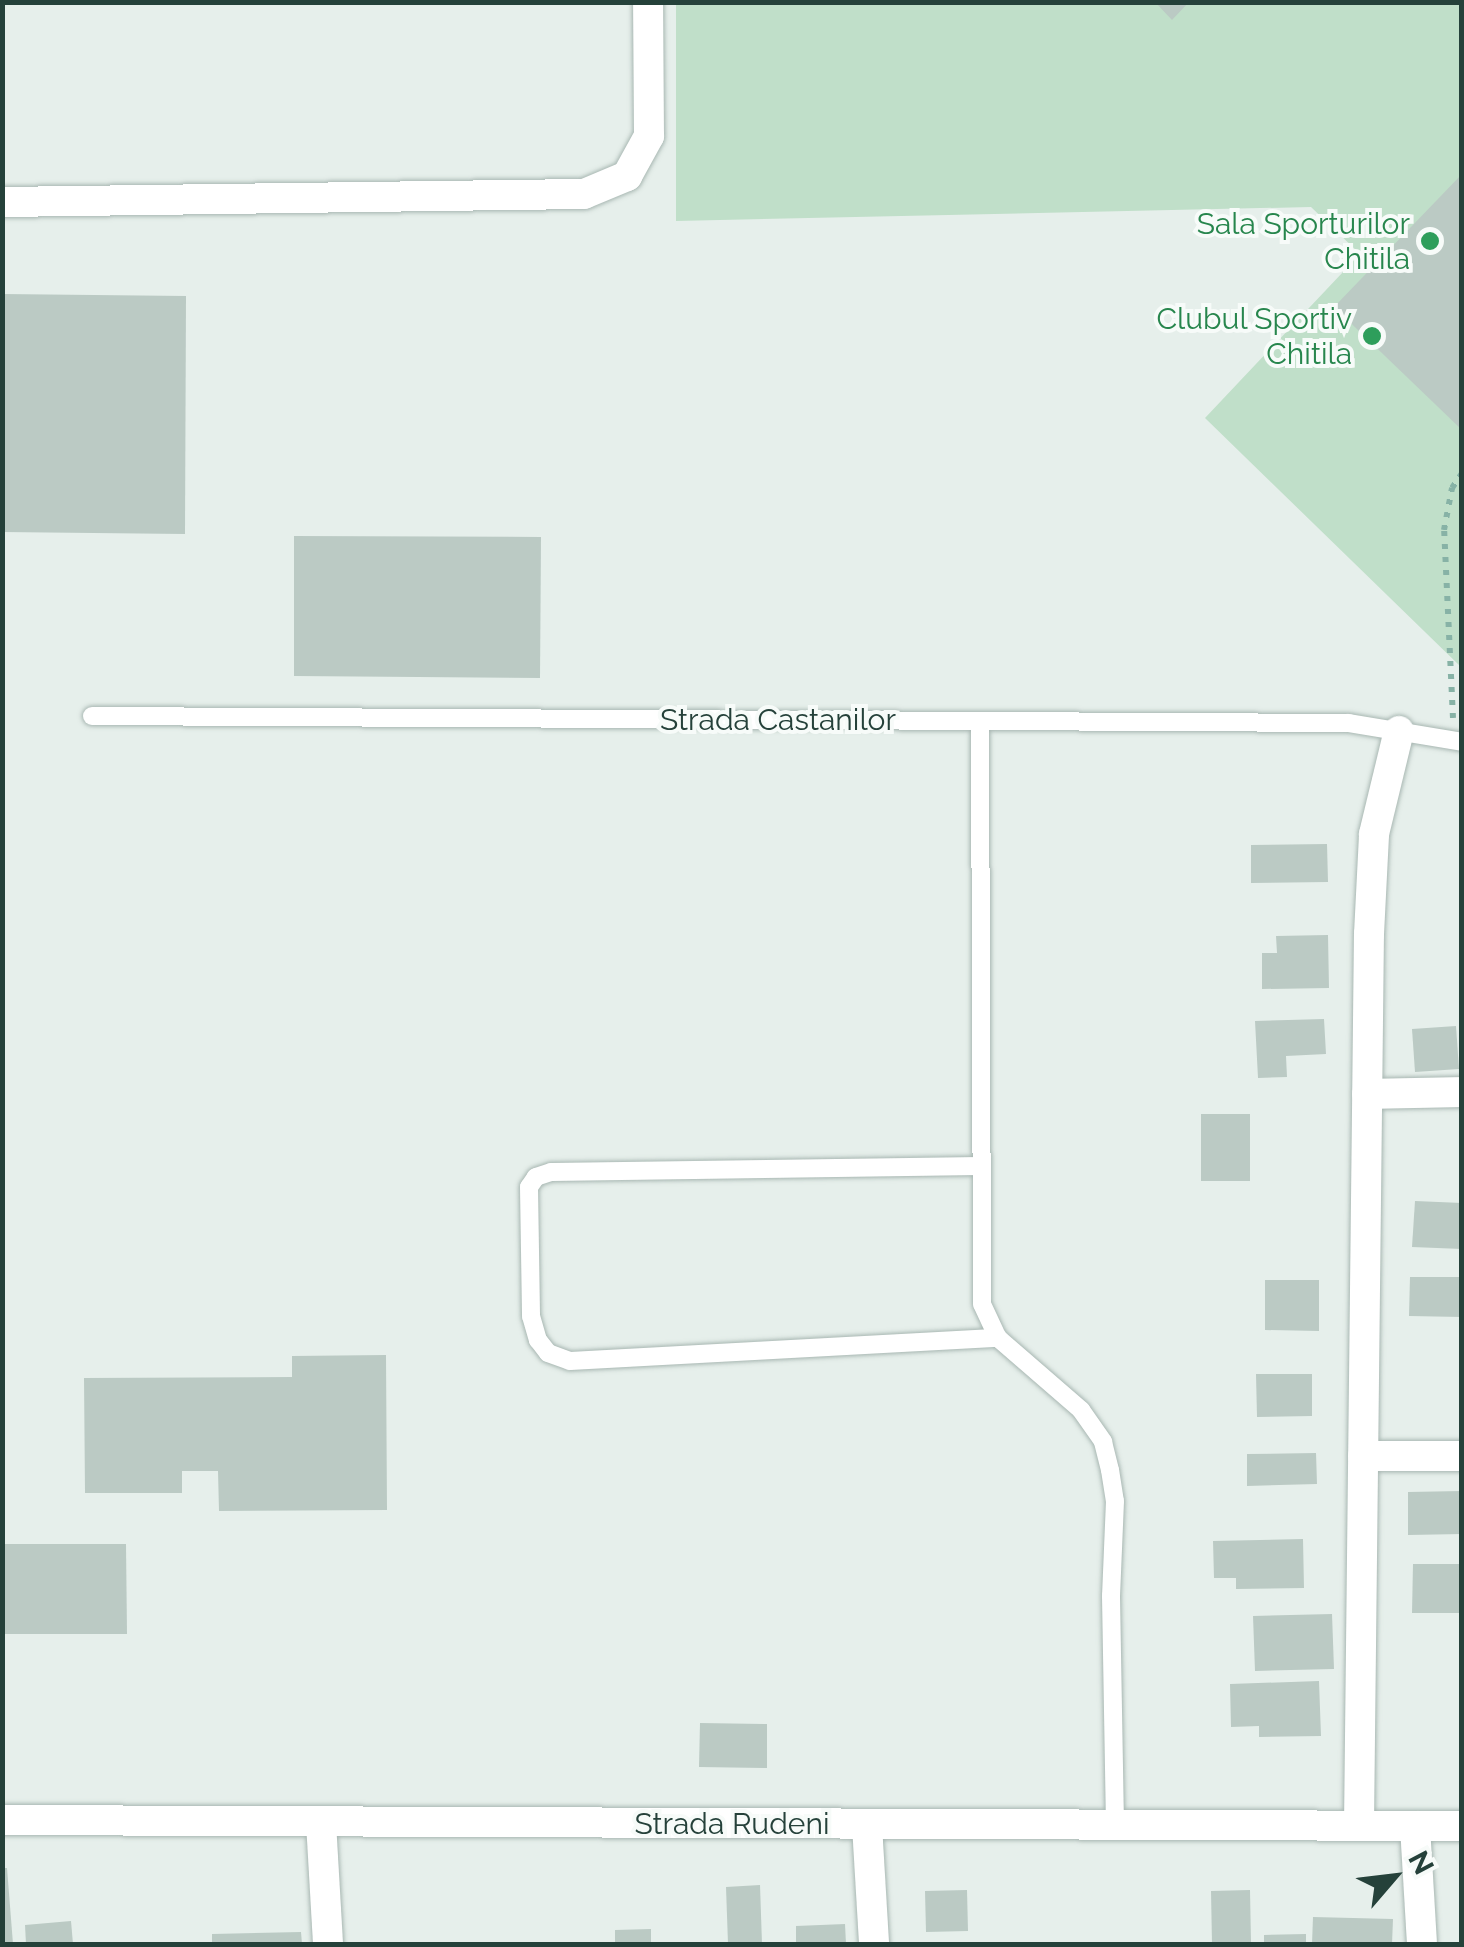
<!DOCTYPE html>
<html>
<head>
<meta charset="utf-8">
<style>
  body { margin:0 }
  #map { position:relative; width:1464px; height:1947px; overflow:hidden; background:#e6efeb; font-family:Raleway,sans-serif }
  div>[style] { position:absolute }
  [style*='--x'] { left:calc(var(--x)*1px); top:calc(var(--y)*1px); width:calc(var(--w)*1px); rotate:calc(var(--a)*1deg) }
  .green>* { inset:0; background:#c0dfc9 }
  .building>* { inset:0; background:#bbcac4 }
  .path>* { height:6px; margin-top:-3px; transform-origin:0; background:repeating-linear-gradient(90deg,#87b2a6 0 5px,transparent 0 13px) }
  .roads { filter:drop-shadow(0 0 2px #a8b7b2) drop-shadow(0 0 2px #a8b7b2) }
  .lane>* { height:18px; margin:-9px; padding:0 9px; transform-origin:9px; border-radius:9px; background:#fff }
  .street>* { height:30px; margin:-15px; padding:0 15px; transform-origin:15px; border-radius:15px; background:#fff }
  .secondary>* { height:30px; margin:-15px; padding:0 15px; transform-origin:15px; border-radius:15px; background:#fff }
  .dots>* { width:28px; height:28px; translate:-50% -50%; box-sizing:border-box; border:5px solid #f7fbf9; border-radius:50% }
  span { translate:-50% -50%; white-space:nowrap; text-align:center; line-height:1.15; -webkit-text-stroke:8px #f7fbf9; paint-order:stroke }
  .leisure-label { font-size:30px; color:#27864d }
  .right { translate:-100% -50%; text-align:right }
  .street-label { font-size:30px; color:#25413a }
  .frame { position:absolute; inset:0; border:5px solid #25413a; pointer-events:none }
  .north { position:absolute; left:1344px; top:1827px; width:100px; height:100px; -webkit-text-stroke:8px #f7fbf9; paint-order:stroke; rotate:62deg; font-size:28px; font-weight:700; line-height:40px; text-align:center; color:#25413a }
  .north::after { content:''; display:block; margin:auto; width:35px; height:45px; background:#25413a; clip-path:polygon(50% 0,100% 100%,50% 72%,0 100%) }
</style>
</head>
<body>
<div id="map">
  <div class="green">
    <div style="clip-path:polygon(676px 3px,1461px 3px,1461px 667px,1205px 418px,1360px 254px,1311px 207px,676px 221px)"></div>
  </div>
  <div class="building">
    <div style="clip-path:polygon(1155px 2px,1189px 2px,1172px 20px)"></div>
    <div style="clip-path:polygon(1462px 174px,1462px 430px,1334px 307px)"></div>
    <div style="clip-path:polygon(2px 294px,186px 296px,185px 534px,2px 532px)"></div>
    <div style="clip-path:polygon(294px 536px,541px 537px,540px 678px,294px 676px)"></div>
    <div style="clip-path:polygon(1327px 844px,1328px 882px,1251px 883px,1251px 845px)"></div>
    <div style="clip-path:polygon(1328px 935px,1329px 988px,1262px 989px,1262px 953px,1277px 953px,1276px 936px)"></div>
    <div style="clip-path:polygon(1324px 1019px,1326px 1054px,1286px 1056px,1287px 1077px,1258px 1078px,1255px 1021px)"></div>
    <div style="clip-path:polygon(1456px 1026px,1459px 1069px,1415px 1072px,1412px 1029px)"></div>
    <div style="clip-path:polygon(1201px 1114px,1250px 1114px,1250px 1181px,1201px 1181px)"></div>
    <div style="clip-path:polygon(1415px 1201px,1462px 1203px,1462px 1249px,1412px 1247px)"></div>
    <div style="clip-path:polygon(1410px 1277px,1462px 1277px,1462px 1317px,1409px 1316px)"></div>
    <div style="clip-path:polygon(1265px 1280px,1319px 1280px,1319px 1331px,1265px 1330px)"></div>
    <div style="clip-path:polygon(386px 1355px,387px 1510px,219px 1511px,218px 1471px,182px 1471px,182px 1493px,85px 1493px,84px 1378px,292px 1377px,292px 1356px)"></div>
    <div style="clip-path:polygon(1256px 1374px,1312px 1374px,1312px 1416px,1257px 1417px)"></div>
    <div style="clip-path:polygon(1316px 1453px,1317px 1484px,1247px 1486px,1247px 1454px)"></div>
    <div style="clip-path:polygon(1462px 1491px,1462px 1534px,1408px 1535px,1408px 1492px)"></div>
    <div style="clip-path:polygon(1303px 1539px,1304px 1588px,1236px 1589px,1236px 1578px,1214px 1578px,1213px 1541px)"></div>
    <div style="clip-path:polygon(2px 1544px,126px 1544px,127px 1634px,2px 1634px)"></div>
    <div style="clip-path:polygon(1413px 1564px,1462px 1564px,1462px 1613px,1412px 1613px)"></div>
    <div style="clip-path:polygon(1332px 1614px,1334px 1669px,1255px 1671px,1253px 1616px)"></div>
    <div style="clip-path:polygon(1319px 1681px,1321px 1736px,1259px 1737px,1259px 1726px,1231px 1727px,1230px 1684px)"></div>
    <div style="clip-path:polygon(700px 1723px,767px 1724px,767px 1768px,699px 1767px)"></div>
    <div style="clip-path:polygon(2px 1868px,7px 1868px,13px 1944px,2px 1944px)"></div>
    <div style="clip-path:polygon(760px 1885px,762px 1944px,728px 1944px,726px 1887px)"></div>
    <div style="clip-path:polygon(967px 1890px,968px 1931px,926px 1932px,925px 1891px)"></div>
    <div style="clip-path:polygon(1250px 1890px,1251px 1944px,1212px 1944px,1211px 1891px)"></div>
    <div style="clip-path:polygon(1313px 1917px,1393px 1919px,1392px 1944px,1312px 1944px)"></div>
    <div style="clip-path:polygon(71px 1921px,73px 1944px,26px 1944px,25px 1925px)"></div>
    <div style="clip-path:polygon(845px 1924px,846px 1944px,796px 1944px,796px 1926px)"></div>
    <div style="clip-path:polygon(651px 1929px,651px 1944px,615px 1944px,615px 1930px)"></div>
    <div style="clip-path:polygon(301px 1932px,302px 1944px,212px 1944px,212px 1934px)"></div>
    <div style="clip-path:polygon(1306px 1934px,1306px 1944px,1264px 1944px,1264px 1935px)"></div>
  </div>
  <div class="path">
    <div style="--x:1453;--y:718;--w:188;--a:-92.7"></div>
    <div style="--x:1444;--y:530;--w:43;--a:-79.2"></div>
    <div style="--x:1452;--y:488;--w:18;--a:-56"></div>
  </div>
  <div class="roads">
    <div class="lane">
      <div style="--x:92;--y:716;--w:1257;--a:0.32"></div>
      <div style="--x:1349;--y:723;--w:115;--a:9.5"></div>
      <div style="--x:980;--y:721;--w:583;--a:89.8"></div>
      <div style="--x:982;--y:1304;--w:38;--a:65"></div>
      <div style="--x:998;--y:1338;--w:110;--a:40.9"></div>
      <div style="--x:1081;--y:1410;--w:39;--a:55"></div>
      <div style="--x:1103;--y:1442;--w:29;--a:76"></div>
      <div style="--x:1110;--y:1470;--w:31;--a:81"></div>
      <div style="--x:1115;--y:1501;--w:95;--a:92.4"></div>
      <div style="--x:1111;--y:1596;--w:230;--a:89"></div>
      <div style="--x:980;--y:1166;--w:429;--a:179.2"></div>
      <div style="--x:551;--y:1172;--w:16;--a:162"></div>
      <div style="--x:536;--y:1177;--w:12;--a:125"></div>
      <div style="--x:529;--y:1187;--w:129;--a:89.1"></div>
      <div style="--x:531;--y:1316;--w:25;--a:74"></div>
      <div style="--x:538;--y:1340;--w:16;--a:52"></div>
      <div style="--x:548;--y:1353;--w:23;--a:20"></div>
      <div style="--x:570;--y:1361;--w:429;--a:-3.1"></div>
    </div>
    <div class="street">
      <div style="--x:2;--y:202;--w:582;--a:-0.79"></div>
      <div style="--x:584;--y:194;--w:47;--a:-22.7"></div>
      <div style="--x:627;--y:176;--w:46;--a:-61.2"></div>
      <div style="--x:649;--y:136;--w:134;--a:-90.4"></div>
      <div style="--x:1367;--y:1094;--w:95;--a:-1.2"></div>
      <div style="--x:1363;--y:1456;--w:99;--a:0"></div>
      <div style="--x:321;--y:1822;--w:122;--a:86.7"></div>
      <div style="--x:867;--y:1825;--w:119;--a:86.6"></div>
      <div style="--x:1359;--y:1826;--w:892;--a:-89.36"></div>
      <div style="--x:1369;--y:934;--w:100;--a:-87.1"></div>
      <div style="--x:1374;--y:834;--w:106;--a:-76.4"></div>
      <div style="--x:1415;--y:1826;--w:118;--a:86.6"></div>
    </div>
    <div class="secondary">
      <div style="--x:2;--y:1820;--w:1460;--a:0.24"></div>
    </div>
  </div>
  <div class="dots">
    <div style="left:1430px;top:241px;background:#2e9e5b"></div>
    <div style="left:1372px;top:336px;background:#2e9e5b"></div>
  </div>
  <div class="leisure-label">
    <span class="right" style="left:1410px;top:241px">Sala Sporturilor<br>Chitila</span>
    <span class="right" style="left:1352px;top:336px">Clubul Sportiv<br>Chitila</span>
  </div>
  <div class="street-label">
    <span style="left:778px;top:720px">Strada Castanilor</span>
    <span style="left:732px;top:1824px">Strada Rudeni</span>
  </div>
  <div class="frame"></div>
  <div class="north">N</div>
</div>
</body>
</html>
